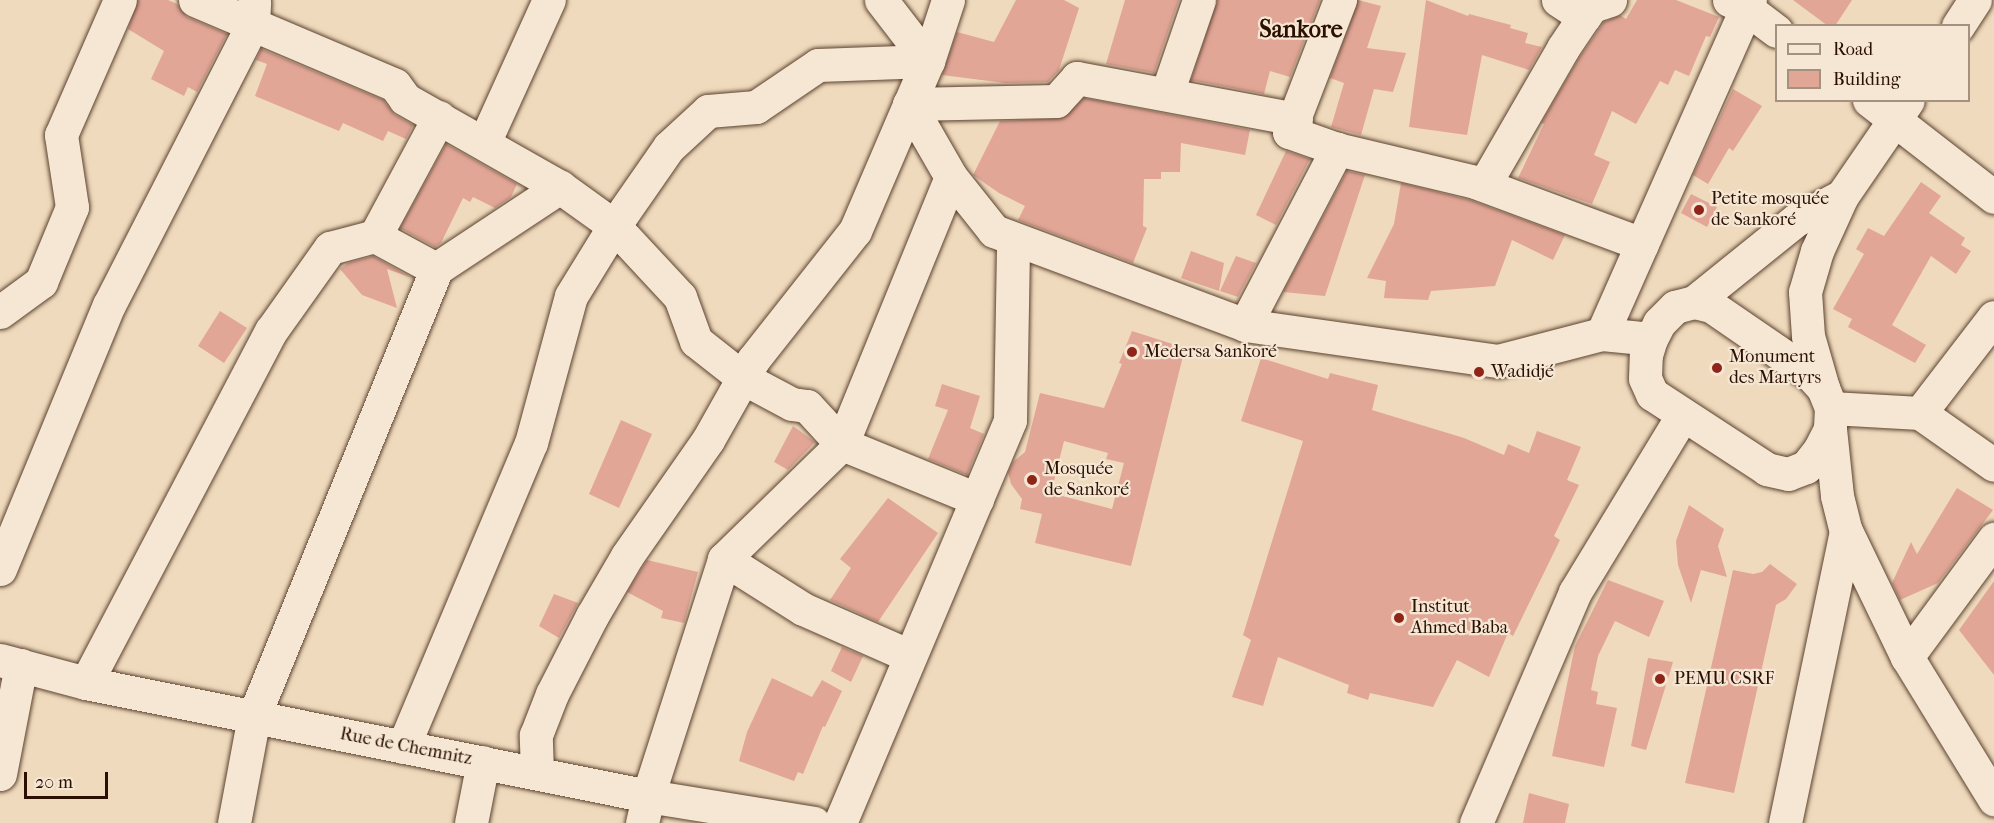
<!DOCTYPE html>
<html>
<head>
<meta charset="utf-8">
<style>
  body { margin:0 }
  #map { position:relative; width:1994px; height:823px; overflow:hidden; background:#efdabd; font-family:"IM FELL French Canon",serif }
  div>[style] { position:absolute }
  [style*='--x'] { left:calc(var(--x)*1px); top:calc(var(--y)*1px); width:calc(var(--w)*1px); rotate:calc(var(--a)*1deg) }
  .building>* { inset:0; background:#e2a697 }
  .roads { filter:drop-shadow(0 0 2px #5c422f) drop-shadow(0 0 2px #5c422f) }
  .street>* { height:33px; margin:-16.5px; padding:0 16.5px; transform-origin:16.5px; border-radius:16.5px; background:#f5e7d4 }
  .secondary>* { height:33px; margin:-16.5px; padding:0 16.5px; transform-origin:16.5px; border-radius:16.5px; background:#f5e7d4 }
  .dots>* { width:16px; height:16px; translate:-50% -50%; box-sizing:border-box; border:3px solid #f5e7d4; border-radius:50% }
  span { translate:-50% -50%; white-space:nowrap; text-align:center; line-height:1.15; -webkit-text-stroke:4.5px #f5e7d4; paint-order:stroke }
  .poi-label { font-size:18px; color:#2b0f00 }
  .left { translate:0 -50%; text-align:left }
  .street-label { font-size:18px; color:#2b0f00 }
  .district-label { font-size:24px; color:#2b0f00; font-weight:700 }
  .legend { position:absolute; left:1775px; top:24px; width:195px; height:78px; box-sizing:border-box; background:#f5e7d4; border:2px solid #a4917f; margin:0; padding:8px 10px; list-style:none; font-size:18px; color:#2b0f00 }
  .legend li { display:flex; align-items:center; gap:12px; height:30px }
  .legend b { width:30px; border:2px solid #a4917f }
  .scale { position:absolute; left:24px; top:772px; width:84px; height:27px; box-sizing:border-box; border:3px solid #2b0f00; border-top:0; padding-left:8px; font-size:18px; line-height:21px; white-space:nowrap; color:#2b0f00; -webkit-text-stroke:4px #f5e7d4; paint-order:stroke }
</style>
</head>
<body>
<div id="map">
  <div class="building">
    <div style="clip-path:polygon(138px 0,168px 0,177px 4px,187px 17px,227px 34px,197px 92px,188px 87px,184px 96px,151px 79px,164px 51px,128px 29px)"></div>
    <div style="clip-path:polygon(1016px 0,1064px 0,1079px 8px,1059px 70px,1048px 82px,1005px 83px,942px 75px,957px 32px,994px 42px)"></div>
    <div style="clip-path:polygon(1125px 0,1179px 0,1154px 73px,1106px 64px)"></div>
    <div style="clip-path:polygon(1217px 0,1320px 0,1290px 77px,1270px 71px,1264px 94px,1191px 80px)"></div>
    <div style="clip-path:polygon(1358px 0,1381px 6px,1367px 48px,1406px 53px,1393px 92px,1374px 89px,1361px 135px,1331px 127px,1344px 83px,1330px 78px)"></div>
    <div style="clip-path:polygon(1426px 0,1468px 16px,1469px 14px,1511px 25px,1510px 28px,1528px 33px,1525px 43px,1542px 47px,1529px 70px,1482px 55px,1467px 135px,1409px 127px)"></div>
    <div style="clip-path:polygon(1637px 0,1676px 0,1719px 17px,1710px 37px,1706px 36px,1689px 76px,1675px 70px,1668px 85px,1660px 81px,1636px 124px,1612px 111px,1594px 155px,1610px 162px,1592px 204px,1518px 178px,1544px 124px,1541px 123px,1579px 58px,1604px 22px,1620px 15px,1626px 19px)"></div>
    <div style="clip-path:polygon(1793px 0,1852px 0,1835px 26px,1828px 26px)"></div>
    <div style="clip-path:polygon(261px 49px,383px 100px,395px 115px,413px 125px,406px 139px,388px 131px,383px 141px,343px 123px,339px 131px,255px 96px,267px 64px,256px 60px)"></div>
    <div style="clip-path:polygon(1733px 89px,1762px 106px,1733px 151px,1729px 148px,1708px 184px,1693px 175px)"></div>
    <div style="clip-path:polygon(1084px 98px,1250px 130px,1245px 155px,1181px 143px,1180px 172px,1161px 172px,1161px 179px,1144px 179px,1143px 226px,1147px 228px,1133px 263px,1018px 220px,1025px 206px,999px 193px,973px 175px,1000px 121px,1063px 118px)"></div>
    <div style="clip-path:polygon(446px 144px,517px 184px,511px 197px,495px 208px,473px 197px,470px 202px,463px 198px,441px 243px,435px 247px,400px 228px)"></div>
    <div style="clip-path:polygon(1286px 151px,1310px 159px,1276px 225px,1256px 215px)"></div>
    <div style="clip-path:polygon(1347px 171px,1365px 175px,1325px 296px,1283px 292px)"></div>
    <div style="clip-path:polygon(1921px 182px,1941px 196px,1929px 213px,1965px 238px,1961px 245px,1971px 251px,1956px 274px,1931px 256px,1892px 325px,1926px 345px,1915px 363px,1848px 327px,1852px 319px,1833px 309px,1864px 254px,1856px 249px,1868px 228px,1884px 236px)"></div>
    <div style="clip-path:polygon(1401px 183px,1470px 200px,1565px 235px,1553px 260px,1512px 240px,1495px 286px,1431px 291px,1428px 300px,1384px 298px,1386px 281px,1367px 278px,1394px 224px)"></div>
    <div style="clip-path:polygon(1691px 194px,1717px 207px,1707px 227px,1681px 213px)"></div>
    <div style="clip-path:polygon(1191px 251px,1224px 263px,1219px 291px,1181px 278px)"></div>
    <div style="clip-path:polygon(373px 256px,412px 278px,387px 269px,397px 308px,362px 295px,340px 269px,348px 263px)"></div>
    <div style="clip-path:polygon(1236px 256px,1256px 263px,1238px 297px,1220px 291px)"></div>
    <div style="clip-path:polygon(220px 311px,247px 328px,224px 363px,198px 346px)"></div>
    <div style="clip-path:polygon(evenodd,1132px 331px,1185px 348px,1131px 566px,1035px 543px,1042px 514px,1020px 509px,1022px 499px,1011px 484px,1008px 472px,1013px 462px,1025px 452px,1040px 393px,1104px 408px,1122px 364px,1119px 363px,1132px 331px,1064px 441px,1108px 453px,1106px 459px,1124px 463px,1112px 509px,1051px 493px,1064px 441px)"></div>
    <div style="clip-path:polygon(1261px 358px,1328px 379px,1330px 373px,1378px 385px,1372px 410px,1464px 438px,1504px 455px,1508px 444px,1529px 453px,1537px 431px,1581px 447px,1567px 480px,1579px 485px,1554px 536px,1560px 540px,1513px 636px,1508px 633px,1489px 677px,1457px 660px,1433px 707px,1370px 693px,1368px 700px,1347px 693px,1349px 685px,1278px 657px,1263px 706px,1232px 697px,1251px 640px,1243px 635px,1303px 441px,1241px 421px)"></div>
    <div style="clip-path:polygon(942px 384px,980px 396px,970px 428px,984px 434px,967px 475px,928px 459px,948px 410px,935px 406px)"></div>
    <div style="clip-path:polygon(621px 420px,652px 434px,619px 508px,589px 494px)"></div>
    <div style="clip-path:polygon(793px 426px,815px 442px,788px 470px,774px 462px)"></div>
    <div style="clip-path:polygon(1957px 488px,1993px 510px,1938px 583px,1900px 600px,1892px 583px,1911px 542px,1917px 554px)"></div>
    <div style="clip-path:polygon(888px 498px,938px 533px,878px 622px,830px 600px,851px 568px,840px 559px)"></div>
    <div style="clip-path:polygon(1689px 505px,1724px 529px,1718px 546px,1727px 577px,1701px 570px,1691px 603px,1678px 565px,1676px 541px)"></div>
    <div style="clip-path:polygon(647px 560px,698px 572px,684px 623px,661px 618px,663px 611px,627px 592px)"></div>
    <div style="clip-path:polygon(1770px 564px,1797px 584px,1786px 599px,1776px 605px,1734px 793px,1685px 783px,1733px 570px,1753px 574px,1762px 572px)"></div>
    <div style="clip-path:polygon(1608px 580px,1664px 601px,1649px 637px,1615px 621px,1598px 656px,1591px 690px,1598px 692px,1596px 704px,1617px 708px,1604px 767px,1552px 756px,1575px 646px)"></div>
    <div style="clip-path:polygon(1994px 581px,1994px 675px,1959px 630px)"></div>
    <div style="clip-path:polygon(554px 594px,578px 603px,559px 638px,539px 626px)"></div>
    <div style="clip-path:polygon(842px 647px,863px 656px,851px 682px,831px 671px)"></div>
    <div style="clip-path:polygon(1648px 658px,1673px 662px,1646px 750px,1631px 746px)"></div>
    <div style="clip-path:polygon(772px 678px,812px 697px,822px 680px,842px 691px,825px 727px,823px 726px,803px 774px,798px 772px,794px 781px,739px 761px,747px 732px)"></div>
    <div style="clip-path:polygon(1529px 793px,1569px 804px,1565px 823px,1523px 823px)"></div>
  </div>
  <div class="roads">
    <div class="street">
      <div style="--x:195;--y:0;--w:217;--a:23"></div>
      <div style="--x:395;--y:85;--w:17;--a:54"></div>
      <div style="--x:405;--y:99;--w:178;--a:29.6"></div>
      <div style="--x:560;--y:187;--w:67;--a:35.8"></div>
      <div style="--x:614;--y:226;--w:97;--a:47.1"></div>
      <div style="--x:680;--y:297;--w:47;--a:70"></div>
      <div style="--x:696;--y:341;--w:60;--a:38.2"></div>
      <div style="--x:743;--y:378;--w:55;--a:28"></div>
      <div style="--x:792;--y:404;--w:15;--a:8"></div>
      <div style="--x:807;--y:406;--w:52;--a:47.4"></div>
      <div style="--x:842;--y:444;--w:146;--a:22.2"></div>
      <div style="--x:881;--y:0;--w:77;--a:52.4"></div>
      <div style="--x:1558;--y:0;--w:31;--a:33"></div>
      <div style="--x:1729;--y:0;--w:19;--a:25"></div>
      <div style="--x:1746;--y:8;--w:38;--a:37"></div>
      <div style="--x:1167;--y:93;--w:98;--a:-71"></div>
      <div style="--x:1869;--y:100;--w:158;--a:37.8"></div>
      <div style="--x:1296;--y:119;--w:223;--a:-169.4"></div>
      <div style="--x:1077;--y:78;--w:31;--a:132"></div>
      <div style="--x:1056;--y:101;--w:147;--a:178.8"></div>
      <div style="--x:909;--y:104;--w:84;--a:60.1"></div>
      <div style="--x:951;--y:177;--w:69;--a:51.5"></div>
      <div style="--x:994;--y:231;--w:268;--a:20.5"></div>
      <div style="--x:1245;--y:325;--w:256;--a:8.1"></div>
      <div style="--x:1498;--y:361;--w:107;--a:-14.6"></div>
      <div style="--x:1602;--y:334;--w:49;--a:5.8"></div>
      <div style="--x:484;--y:143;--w:157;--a:-65.6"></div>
      <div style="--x:1337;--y:149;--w:51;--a:-160.5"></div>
      <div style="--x:1289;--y:132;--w:142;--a:-68.9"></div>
      <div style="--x:1484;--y:185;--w:158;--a:-60"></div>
      <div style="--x:1563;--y:48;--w:37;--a:-56"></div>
      <div style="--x:1584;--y:17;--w:14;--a:-54"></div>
      <div style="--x:1592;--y:6;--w:19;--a:-18"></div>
      <div style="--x:375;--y:236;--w:69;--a:28.4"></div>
      <div style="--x:0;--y:312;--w:51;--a:-36.2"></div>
      <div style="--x:41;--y:282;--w:81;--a:-67.5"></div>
      <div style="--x:72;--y:207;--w:73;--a:-98.7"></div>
      <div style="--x:61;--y:135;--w:147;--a:-66.4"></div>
      <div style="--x:1245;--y:325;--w:199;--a:-62.4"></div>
      <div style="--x:1337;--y:149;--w:142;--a:13.4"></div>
      <div style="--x:1475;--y:182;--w:178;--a:20.4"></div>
      <div style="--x:1602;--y:334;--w:365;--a:-66.1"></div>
      <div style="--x:1831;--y:408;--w:89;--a:3.2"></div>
      <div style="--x:1920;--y:413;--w:90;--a:35.1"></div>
      <div style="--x:1920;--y:413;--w:121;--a:-52.4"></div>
      <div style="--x:724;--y:559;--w:93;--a:32.3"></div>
      <div style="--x:803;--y:609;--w:117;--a:23.7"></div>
      <div style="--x:0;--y:569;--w:286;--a:-67.6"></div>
      <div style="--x:109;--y:305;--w:316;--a:-62.9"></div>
      <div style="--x:253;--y:24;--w:22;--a:-87"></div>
      <div style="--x:1907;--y:657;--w:147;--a:-53.6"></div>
      <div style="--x:0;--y:660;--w:89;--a:15"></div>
      <div style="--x:86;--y:683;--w:573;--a:11.37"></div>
      <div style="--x:648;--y:796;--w:168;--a:9.2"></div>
      <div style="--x:86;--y:683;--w:398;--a:-62.3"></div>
      <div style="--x:271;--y:331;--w:102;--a:-54.6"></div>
      <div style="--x:330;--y:248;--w:47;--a:-14.9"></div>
      <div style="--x:375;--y:236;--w:135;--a:-61.7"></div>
      <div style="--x:403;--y:747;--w:330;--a:-67.2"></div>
      <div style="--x:531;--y:443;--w:152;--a:-74.8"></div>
      <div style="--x:571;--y:296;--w:82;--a:-58.4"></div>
      <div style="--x:614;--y:226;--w:96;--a:-55.2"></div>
      <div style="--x:669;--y:147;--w:53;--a:-42.7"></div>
      <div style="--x:708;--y:111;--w:48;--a:-4.8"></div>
      <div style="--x:756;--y:107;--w:75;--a:-34.1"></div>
      <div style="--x:818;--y:65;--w:110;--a:-2.1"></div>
      <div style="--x:537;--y:772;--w:37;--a:-92"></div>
      <div style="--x:536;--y:735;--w:44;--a:-68.7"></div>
      <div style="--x:552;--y:694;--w:88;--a:-62.9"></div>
      <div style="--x:592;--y:616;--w:69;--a:-59.7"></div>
      <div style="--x:627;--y:556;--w:141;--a:-55.1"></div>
      <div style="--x:708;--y:440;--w:92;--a:-60.6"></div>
      <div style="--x:753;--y:360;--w:164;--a:-51.7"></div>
      <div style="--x:855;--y:231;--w:185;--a:-66.8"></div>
      <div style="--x:928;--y:61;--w:64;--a:-71.8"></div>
      <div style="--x:0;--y:774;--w:111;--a:-79.1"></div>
      <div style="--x:234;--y:823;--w:109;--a:-79.4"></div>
      <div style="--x:254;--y:716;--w:483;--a:-67.8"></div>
      <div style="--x:436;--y:269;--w:149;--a:-33.5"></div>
      <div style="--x:471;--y:823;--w:62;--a:-78.9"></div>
      <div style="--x:642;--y:823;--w:28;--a:-77"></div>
      <div style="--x:648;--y:796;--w:249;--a:-72.2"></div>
      <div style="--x:724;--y:559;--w:165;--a:-44.3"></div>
      <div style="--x:842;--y:444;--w:288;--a:-67.8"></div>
      <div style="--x:840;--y:823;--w:437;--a:-67.1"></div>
      <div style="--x:1010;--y:420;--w:180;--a:-89"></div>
      <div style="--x:1476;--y:823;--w:251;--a:-66.8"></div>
      <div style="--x:1575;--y:592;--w:206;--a:-58.7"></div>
    </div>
    <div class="secondary">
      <div style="--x:1958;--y:26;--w:31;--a:-57"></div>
      <div style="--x:1694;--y:302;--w:17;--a:13"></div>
      <div style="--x:1711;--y:306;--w:120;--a:34.5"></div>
      <div style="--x:1810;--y:374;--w:19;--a:47"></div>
      <div style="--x:1823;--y:388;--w:22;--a:68"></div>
      <div style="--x:1831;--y:408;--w:21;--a:93"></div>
      <div style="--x:1830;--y:429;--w:22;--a:117"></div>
      <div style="--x:1820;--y:449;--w:23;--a:128"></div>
      <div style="--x:1806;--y:467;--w:19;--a:159"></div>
      <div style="--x:1788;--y:474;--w:22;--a:-167"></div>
      <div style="--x:1767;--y:469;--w:137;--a:-146.9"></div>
      <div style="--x:1652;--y:394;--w:17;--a:-114"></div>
      <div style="--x:1645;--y:378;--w:23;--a:-88"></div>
      <div style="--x:1646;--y:355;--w:17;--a:-73"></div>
      <div style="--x:1651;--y:339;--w:18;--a:-63"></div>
      <div style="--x:1659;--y:323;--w:23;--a:-45"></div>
      <div style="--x:1675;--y:307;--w:20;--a:-15"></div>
      <div style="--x:1694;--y:302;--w:131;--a:-38.8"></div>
      <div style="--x:1796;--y:220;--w:52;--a:-27.6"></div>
      <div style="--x:1823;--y:388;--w:54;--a:-106.1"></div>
      <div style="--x:1808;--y:336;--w:44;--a:-93.9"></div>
      <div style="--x:1805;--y:292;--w:43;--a:-73.7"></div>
      <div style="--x:1817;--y:251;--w:60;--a:-65.6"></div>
      <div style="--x:1842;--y:196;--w:116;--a:-55.5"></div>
      <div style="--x:1830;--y:429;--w:67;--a:84"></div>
      <div style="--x:1837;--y:496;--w:36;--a:76"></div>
      <div style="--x:1846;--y:531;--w:140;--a:64.2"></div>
      <div style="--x:1907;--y:657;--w:167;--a:58.5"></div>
      <div style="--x:1785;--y:823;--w:298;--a:-78.2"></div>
    </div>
  </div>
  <div class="dots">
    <div style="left:1699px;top:210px;background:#8f2418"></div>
    <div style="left:1132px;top:352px;background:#8f2418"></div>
    <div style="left:1717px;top:368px;background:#8f2418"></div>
    <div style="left:1479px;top:372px;background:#8f2418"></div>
    <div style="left:1032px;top:480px;background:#8f2418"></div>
    <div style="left:1399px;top:618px;background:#8f2418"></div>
    <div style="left:1660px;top:679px;background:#8f2418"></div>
  </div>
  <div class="poi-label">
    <span class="left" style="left:1711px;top:210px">Petite mosquée<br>de Sankoré</span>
    <span class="left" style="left:1144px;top:352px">Medersa Sankoré</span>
    <span class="left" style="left:1729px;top:368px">Monument<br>des Martyrs</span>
    <span class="left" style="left:1491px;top:372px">Wadidjé</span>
    <span class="left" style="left:1044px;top:480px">Mosquée<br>de Sankoré</span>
    <span class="left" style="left:1411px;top:618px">Institut<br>Ahmed Baba</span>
    <span class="left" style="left:1674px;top:679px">PEMU CSRF</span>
  </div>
  <div class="street-label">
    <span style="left:406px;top:747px;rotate:11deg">Rue de Chemnitz</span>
  </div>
  <div class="district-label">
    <span style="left:1301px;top:30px">Sankore</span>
  </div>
  <ul class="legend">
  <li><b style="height:8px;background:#f5e7d4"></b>Road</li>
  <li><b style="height:16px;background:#e2a697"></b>Building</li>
  </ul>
  <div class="scale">20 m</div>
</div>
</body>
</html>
